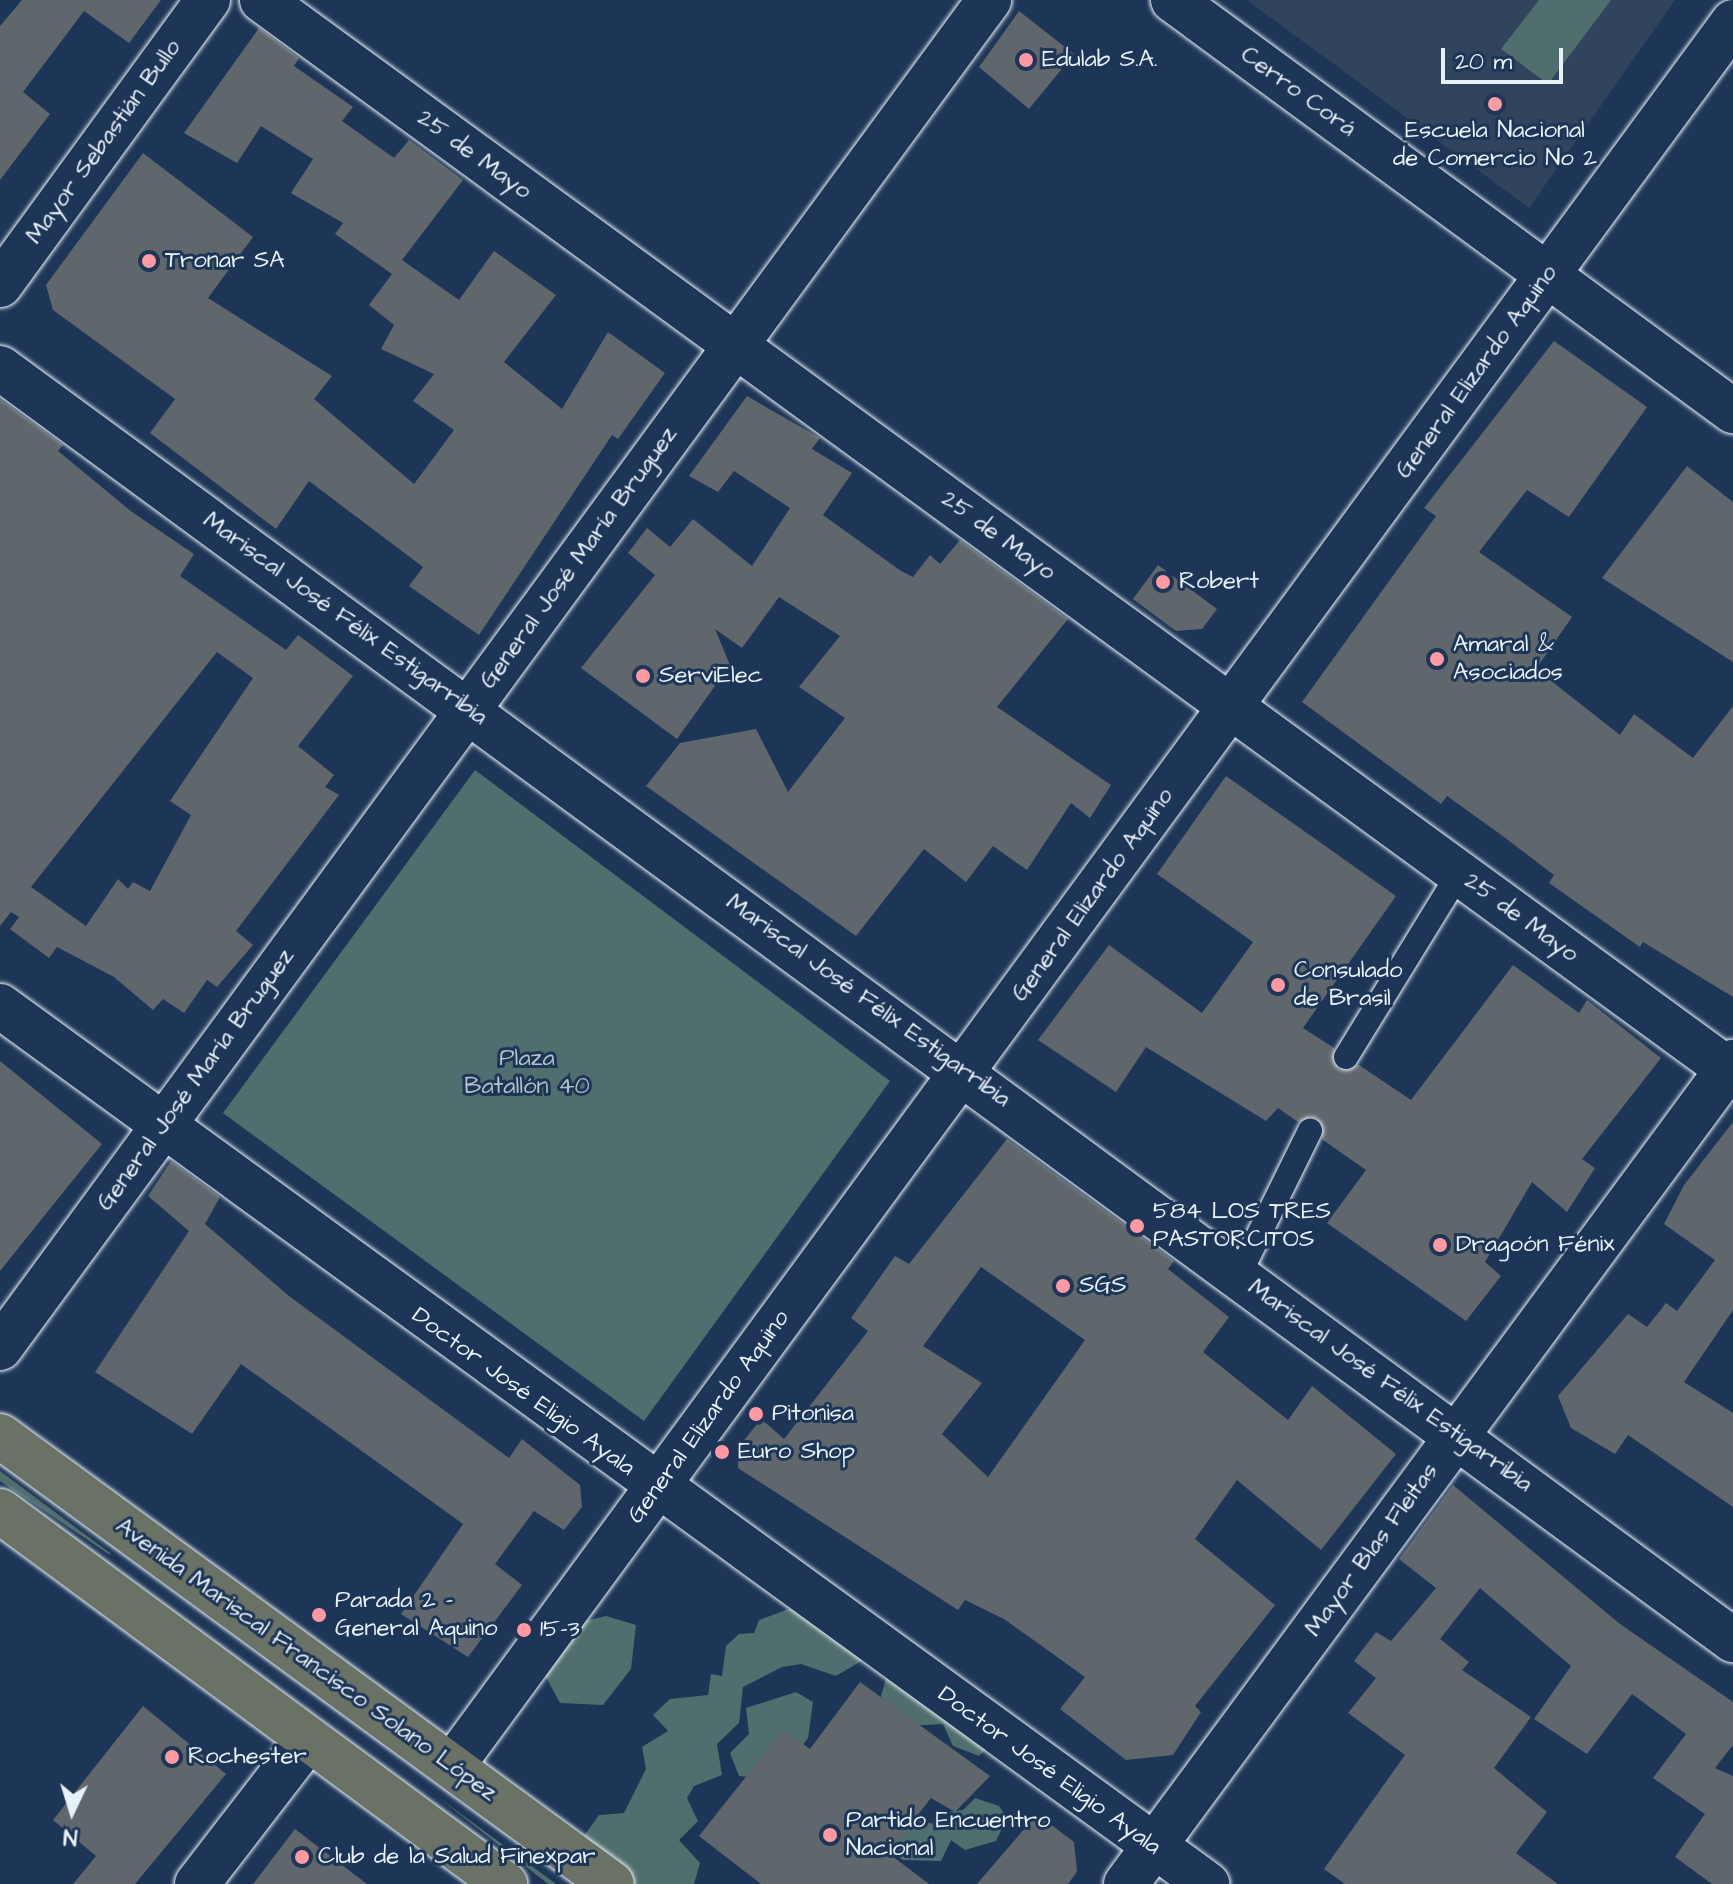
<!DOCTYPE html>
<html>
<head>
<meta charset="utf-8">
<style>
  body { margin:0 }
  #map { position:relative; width:1733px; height:1884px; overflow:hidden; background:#1d3557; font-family:"Architects Daughter",sans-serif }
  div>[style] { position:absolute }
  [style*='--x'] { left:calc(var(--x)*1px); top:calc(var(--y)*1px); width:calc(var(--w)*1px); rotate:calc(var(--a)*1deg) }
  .built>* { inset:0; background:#31445d }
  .green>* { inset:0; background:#506e6d }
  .building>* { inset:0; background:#60676c }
  .roads { filter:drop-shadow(0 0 2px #e8f1f8) drop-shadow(0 0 2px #e8f1f8) }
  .service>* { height:24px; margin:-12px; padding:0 12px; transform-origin:12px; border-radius:12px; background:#1d3557 }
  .minor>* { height:44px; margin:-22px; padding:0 22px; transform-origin:22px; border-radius:22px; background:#1d3557 }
  .tertiary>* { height:44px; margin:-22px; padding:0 22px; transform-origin:22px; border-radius:22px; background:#1d3557 }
  .secondary>* { height:44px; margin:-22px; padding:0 22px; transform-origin:22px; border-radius:22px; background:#1d3557 }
  .trunk>* { height:44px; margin:-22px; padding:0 22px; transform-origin:22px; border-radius:22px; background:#6a7165 }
  .dots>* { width:22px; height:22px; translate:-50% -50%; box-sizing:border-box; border:4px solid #1d3557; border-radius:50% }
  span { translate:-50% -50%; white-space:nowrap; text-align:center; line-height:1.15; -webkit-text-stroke:6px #1d3557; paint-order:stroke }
  .poi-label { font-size:24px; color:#e8f1f8 }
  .left { translate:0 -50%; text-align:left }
  .street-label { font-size:24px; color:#e8f1f8 }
  .park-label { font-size:24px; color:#b3c3c7 }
  .north { position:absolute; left:32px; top:1772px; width:80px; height:80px; -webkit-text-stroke:6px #1d3557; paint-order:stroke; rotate:184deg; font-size:22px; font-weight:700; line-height:32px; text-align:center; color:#e8f1f8 }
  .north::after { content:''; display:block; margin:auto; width:28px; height:36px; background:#e8f1f8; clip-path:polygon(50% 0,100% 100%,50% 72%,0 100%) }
  .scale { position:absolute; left:1441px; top:48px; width:122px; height:36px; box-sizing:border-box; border:4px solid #e8f1f8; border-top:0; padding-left:10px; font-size:24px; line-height:28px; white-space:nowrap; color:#e8f1f8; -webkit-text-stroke:6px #1d3557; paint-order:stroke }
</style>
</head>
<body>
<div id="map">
  <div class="built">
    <div style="clip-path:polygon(1247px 0,1675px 0,1529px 208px)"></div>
  </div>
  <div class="green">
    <div style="clip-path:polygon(1539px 0,1611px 0,1548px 84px,1501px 49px)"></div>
    <div style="clip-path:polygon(475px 770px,890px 1081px,644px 1421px,223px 1113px)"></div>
    <div style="clip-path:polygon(0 1471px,110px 1553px,110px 1555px,0 1481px)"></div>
    <div style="clip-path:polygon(791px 1608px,863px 1660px,836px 1676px,801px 1664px,782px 1667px,743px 1687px,739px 1723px,717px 1744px,722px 1775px,694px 1786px,687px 1798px,698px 1821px,679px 1840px,700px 1863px,694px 1884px,604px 1884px,576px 1847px,599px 1815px,624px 1813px,646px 1769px,642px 1747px,668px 1731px,653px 1715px,670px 1699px,708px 1695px,711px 1674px,722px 1676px,726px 1646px,739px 1634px,754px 1633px,759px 1620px)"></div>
    <div style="clip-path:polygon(606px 1616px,636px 1625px,631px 1669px,603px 1705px,560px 1703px,541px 1668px,581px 1622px)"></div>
    <div style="clip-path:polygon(889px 1668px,995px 1740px,979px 1756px,953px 1746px,943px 1724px,872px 1728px)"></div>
    <div style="clip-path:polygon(796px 1692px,813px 1702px,808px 1738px,777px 1780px,739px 1776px,730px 1753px,749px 1734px,746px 1708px)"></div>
    <div style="clip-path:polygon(438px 1797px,556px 1884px,548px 1884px)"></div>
    <div style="clip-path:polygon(975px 1798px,999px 1806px,1007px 1818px,996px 1841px,965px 1850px,951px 1840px,941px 1861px,903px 1860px,889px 1852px,905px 1814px,933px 1824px,934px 1814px,963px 1810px)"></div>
  </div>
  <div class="building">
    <div style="clip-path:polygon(22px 0,161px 0,129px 43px,84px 11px,23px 92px,50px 114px,0 180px,0 26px)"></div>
    <div style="clip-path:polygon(1019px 11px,1074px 54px,1029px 109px,979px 67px)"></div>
    <div style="clip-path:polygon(259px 28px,299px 58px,294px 66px,353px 107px,342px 121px,394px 158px,409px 140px,463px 180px,402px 260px,459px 300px,494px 251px,556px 295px,504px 362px,562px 409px,608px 332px,665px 373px,618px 439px,612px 435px,479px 635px,409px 586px,423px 567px,309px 481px,276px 529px,150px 433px,175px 399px,53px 310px,46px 285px,143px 153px,253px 237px,208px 298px,332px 376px,314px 399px,414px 484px,454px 430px,413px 401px,434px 374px,381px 349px,394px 325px,369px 305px,392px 274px,335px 234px,343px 223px,291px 193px,313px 159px,261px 126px,237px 163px,184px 133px)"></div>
    <div style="clip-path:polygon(1554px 341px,1647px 407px,1569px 517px,1527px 490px,1479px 552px,1572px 617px,1536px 669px,1620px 735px,1634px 714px,1693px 758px,1733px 706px,1733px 997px,1643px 942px,1640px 947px,1549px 883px,1554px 875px,1500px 834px,1447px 796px,1441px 804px,1302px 702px,1436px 516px,1424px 508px)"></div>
    <div style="clip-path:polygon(747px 396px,820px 438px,812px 449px,852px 473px,823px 515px,901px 571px,913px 577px,930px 555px,940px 564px,960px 540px,1068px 619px,997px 707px,1111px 785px,1090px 818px,1071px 803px,1027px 870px,993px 846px,966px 882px,924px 849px,856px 936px,646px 786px,680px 743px,756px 729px,788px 792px,845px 718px,799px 687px,840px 636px,779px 597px,742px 648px,715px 629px,730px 665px,677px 739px,581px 668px,655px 575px,628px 553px,647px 528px,670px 547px,693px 519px,752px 566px,790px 508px,734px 471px,718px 492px,689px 476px)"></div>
    <div style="clip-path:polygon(evenodd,0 399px,63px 445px,58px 451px,132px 512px,194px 554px,180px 576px,286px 650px,298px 635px,353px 676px,298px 746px,334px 775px,325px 787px,339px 795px,236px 931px,253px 945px,217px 987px,207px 980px,184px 1013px,163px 999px,153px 1010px,114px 977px,57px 947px,49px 958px,10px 929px,19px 917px,11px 912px,0 926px,0 399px,217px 652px,253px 678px,170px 801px,191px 815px,150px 891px,133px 882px,128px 889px,118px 879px,86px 926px,31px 887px,217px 652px)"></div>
    <div style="clip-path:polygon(1687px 466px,1733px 502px,1733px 662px,1602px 578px)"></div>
    <div style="clip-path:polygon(1158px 565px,1217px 609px,1202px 629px,1176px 631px,1133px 599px)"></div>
    <div style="clip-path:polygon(1226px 776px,1396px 896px,1303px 1028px,1334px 1048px,1338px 1069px,1359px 1065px,1411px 1100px,1513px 965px,1579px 1013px,1587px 1000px,1661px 1058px,1582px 1159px,1595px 1168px,1567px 1212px,1532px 1182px,1485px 1262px,1501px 1276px,1466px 1321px,1327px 1223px,1366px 1170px,1323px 1140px,1317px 1118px,1298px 1122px,1278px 1108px,1266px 1121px,1146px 1047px,1116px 1092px,1038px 1040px,1109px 945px,1202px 1013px,1253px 942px,1157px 874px)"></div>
    <div style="clip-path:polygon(0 1061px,102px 1144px,0 1271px)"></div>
    <div style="clip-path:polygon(1733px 1122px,1733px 1310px,1684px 1382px,1733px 1413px,1733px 1507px,1628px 1435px,1615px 1454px,1571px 1428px,1558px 1396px,1628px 1314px,1647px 1327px,1666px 1303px,1677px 1311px,1715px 1260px,1664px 1224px,1684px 1185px)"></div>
    <div style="clip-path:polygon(evenodd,1007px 1139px,1174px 1261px,1168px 1269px,1229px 1317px,1203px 1352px,1288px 1420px,1312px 1386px,1396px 1454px,1321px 1550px,1237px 1480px,1195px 1539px,1275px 1605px,1195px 1706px,1201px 1712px,1173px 1755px,1126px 1760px,1060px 1709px,1085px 1677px,1004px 1619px,965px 1600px,958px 1610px,738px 1468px,738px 1448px,761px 1419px,784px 1439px,868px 1331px,851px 1318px,895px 1256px,909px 1264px,1007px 1139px,981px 1267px,1085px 1340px,988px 1477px,942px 1434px,982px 1383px,923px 1346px,981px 1267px)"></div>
    <div style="clip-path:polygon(171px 1161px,220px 1197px,205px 1224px,289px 1296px,509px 1458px,522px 1439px,580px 1485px,582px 1507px,564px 1530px,534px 1511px,495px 1564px,522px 1585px,468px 1657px,401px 1614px,463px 1524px,241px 1364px,192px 1434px,95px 1372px,189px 1231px,148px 1196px)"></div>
    <div style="clip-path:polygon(1453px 1485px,1620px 1624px,1733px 1702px,1733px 1745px,1715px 1768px,1733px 1776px,1733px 1884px,1712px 1884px,1675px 1857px,1705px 1814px,1653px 1778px,1686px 1734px,1632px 1694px,1587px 1754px,1534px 1719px,1571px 1666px,1480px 1588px,1440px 1639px,1469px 1662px,1462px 1670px,1531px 1717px,1494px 1768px,1547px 1812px,1516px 1853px,1558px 1884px,1345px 1884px,1324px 1869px,1405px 1755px,1348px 1713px,1376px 1678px,1354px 1661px,1376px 1632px,1391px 1641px,1436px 1588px,1399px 1559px)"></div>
    <div style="clip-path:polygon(860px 1682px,990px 1776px,955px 1812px,931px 1798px,888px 1853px,929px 1884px,761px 1884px,699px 1836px,783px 1730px,810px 1749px)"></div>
    <div style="clip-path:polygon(143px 1706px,226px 1774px,135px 1884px,73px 1884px,96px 1856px,53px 1820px)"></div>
    <div style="clip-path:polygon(1037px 1814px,1074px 1842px,1077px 1872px,1068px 1884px,977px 1884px)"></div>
    <div style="clip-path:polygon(295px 1829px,367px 1884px,253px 1884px)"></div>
  </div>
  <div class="roads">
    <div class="service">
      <div style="--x:1346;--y:1057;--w:216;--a:-58.4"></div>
      <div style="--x:1239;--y:1275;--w:161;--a:-63.8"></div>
    </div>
    <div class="minor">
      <div style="--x:262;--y:0;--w:1821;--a:36.11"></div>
      <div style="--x:0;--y:285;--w:353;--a:-53.9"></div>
      <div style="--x:0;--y:368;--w:2150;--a:36.28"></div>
      <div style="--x:0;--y:1006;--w:1493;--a:36.03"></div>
      <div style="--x:0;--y:1348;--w:1672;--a:-53.73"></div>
      <div style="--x:197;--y:1884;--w:182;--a:-52.4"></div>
      <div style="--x:1126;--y:1884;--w:1022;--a:-53.56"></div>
    </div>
    <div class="tertiary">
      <div style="--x:1173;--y:0;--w:695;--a:36.28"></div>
    </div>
    <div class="secondary">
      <div style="--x:452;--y:1766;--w:2164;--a:-53.7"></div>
    </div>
    <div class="trunk">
      <div style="--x:0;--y:1436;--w:758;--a:36.21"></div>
      <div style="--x:0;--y:1511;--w:628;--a:36.45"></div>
    </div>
  </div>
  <div class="dots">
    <div style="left:1026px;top:60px;background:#ff9aa2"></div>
    <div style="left:1495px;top:104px;background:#ff9aa2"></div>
    <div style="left:149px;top:261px;background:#ff9aa2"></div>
    <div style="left:1163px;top:582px;background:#ff9aa2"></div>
    <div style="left:1437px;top:659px;background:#ff9aa2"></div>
    <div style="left:643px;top:676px;background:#ff9aa2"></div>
    <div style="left:1278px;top:985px;background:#ff9aa2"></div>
    <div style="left:1137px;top:1226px;background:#ff9aa2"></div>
    <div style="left:1440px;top:1245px;background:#ff9aa2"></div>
    <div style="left:1063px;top:1286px;background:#ff9aa2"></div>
    <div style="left:756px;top:1414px;background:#ff9aa2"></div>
    <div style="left:722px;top:1452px;background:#ff9aa2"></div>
    <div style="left:319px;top:1615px;background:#ff9aa2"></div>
    <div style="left:524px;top:1630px;background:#ff9aa2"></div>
    <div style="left:172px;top:1757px;background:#ff9aa2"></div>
    <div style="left:830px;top:1835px;background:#ff9aa2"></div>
    <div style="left:302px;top:1857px;background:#ff9aa2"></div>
  </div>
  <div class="poi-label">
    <span class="left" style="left:1042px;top:60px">Edulab S.A.</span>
    <span style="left:1495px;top:145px">Escuela Nacional<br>de Comercio No 2</span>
    <span class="left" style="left:165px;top:261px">Tronar SA</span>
    <span class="left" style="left:1179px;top:582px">Robert</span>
    <span class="left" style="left:1453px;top:659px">Amaral &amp;<br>Asociados</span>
    <span class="left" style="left:659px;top:676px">ServiElec</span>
    <span class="left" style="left:1294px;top:985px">Consulado<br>de Brasil</span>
    <span class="left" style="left:1153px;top:1226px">584 LOS TRES<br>PASTORCITOS</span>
    <span class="left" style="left:1456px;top:1245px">Dragoón Fénix</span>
    <span class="left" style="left:1079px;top:1286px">SGS</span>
    <span class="left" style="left:772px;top:1414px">Pitonisa</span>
    <span class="left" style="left:738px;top:1452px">Euro Shop</span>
    <span class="left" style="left:335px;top:1615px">Parada 2 -<br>General Aquino</span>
    <span class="left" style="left:540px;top:1630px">15-3</span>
    <span class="left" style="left:188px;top:1757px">Rochester</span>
    <span class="left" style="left:846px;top:1835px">Partido Encuentro<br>Nacional</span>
    <span class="left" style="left:318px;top:1857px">Club de la Salud Finexpar</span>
  </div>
  <div class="street-label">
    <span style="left:1298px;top:92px;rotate:36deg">Cerro Corá</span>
    <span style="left:104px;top:142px;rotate:-54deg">Mayor Sebastián Bullo</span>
    <span style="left:474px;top:155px;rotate:36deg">25 de Mayo</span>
    <span style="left:1477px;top:372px;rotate:-54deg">General Elizardo Aquino</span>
    <span style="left:998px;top:536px;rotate:36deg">25 de Mayo</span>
    <span style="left:579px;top:558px;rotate:-54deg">General José María Bruguez</span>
    <span style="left:345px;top:619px;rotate:36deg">Mariscal José Félix Estigarribia</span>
    <span style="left:1093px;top:895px;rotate:-54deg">General Elizardo Aquino</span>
    <span style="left:1521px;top:918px;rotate:36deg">25 de Mayo</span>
    <span style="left:868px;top:1001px;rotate:36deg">Mariscal José Félix Estigarribia</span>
    <span style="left:196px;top:1080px;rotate:-54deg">General José María Bruguez</span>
    <span style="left:1390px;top:1386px;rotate:36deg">Mariscal José Félix Estigarribia</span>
    <span style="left:523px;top:1392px;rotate:36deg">Doctor José Eligio Ayala</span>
    <span style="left:709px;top:1417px;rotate:-54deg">General Elizardo Aquino</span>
    <span style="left:1372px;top:1550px;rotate:-54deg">Mayor Blas Fleitas</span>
    <span style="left:306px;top:1660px;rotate:36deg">Avenida Mariscal Francisco Solano López</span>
    <span style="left:1049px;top:1771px;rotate:36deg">Doctor José Eligio Ayala</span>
  </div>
  <div class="park-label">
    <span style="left:527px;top:1073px">Plaza<br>Batallón 40</span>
  </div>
  <div class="north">N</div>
  <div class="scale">20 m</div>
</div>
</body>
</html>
